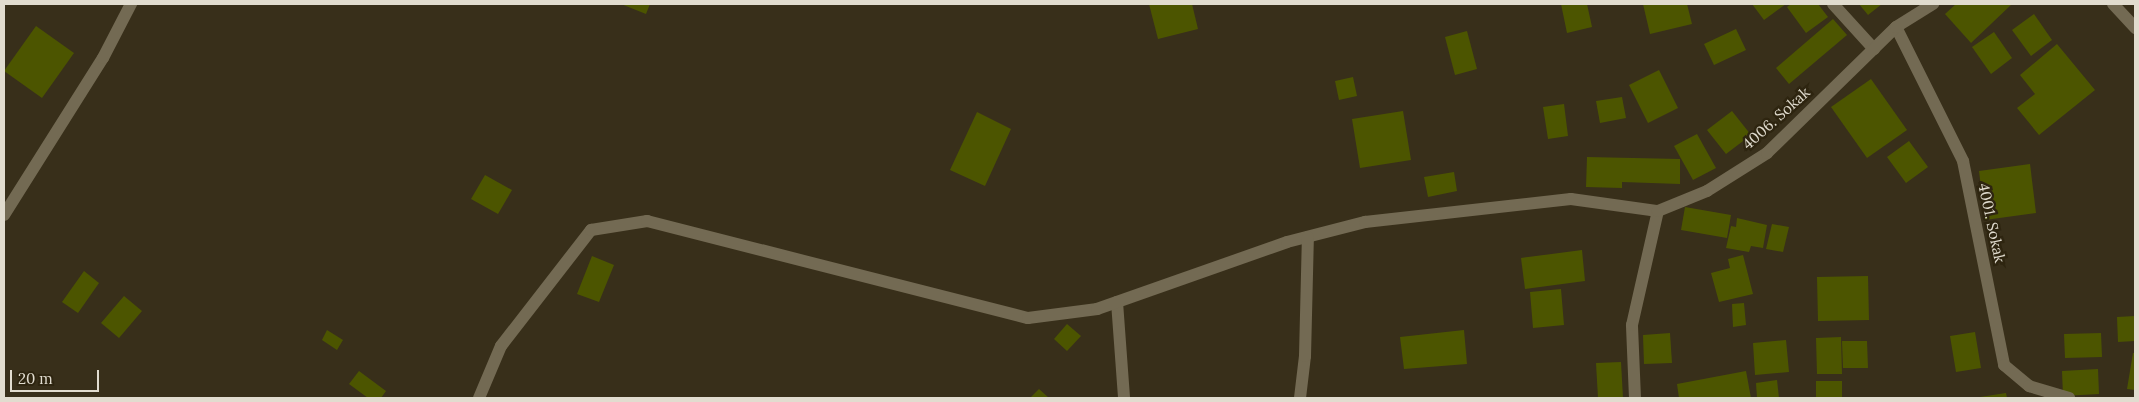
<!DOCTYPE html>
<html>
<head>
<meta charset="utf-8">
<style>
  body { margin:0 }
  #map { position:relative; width:2139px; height:402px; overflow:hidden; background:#382f1a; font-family:Lora,serif }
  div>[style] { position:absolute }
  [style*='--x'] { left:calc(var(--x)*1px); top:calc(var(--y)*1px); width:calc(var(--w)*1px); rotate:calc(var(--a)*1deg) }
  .building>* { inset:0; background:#4c5500 }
  .minor>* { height:12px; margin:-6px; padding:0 6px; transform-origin:6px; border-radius:6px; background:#736a53 }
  span { translate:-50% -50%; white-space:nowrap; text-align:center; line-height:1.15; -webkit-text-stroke:5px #2e2510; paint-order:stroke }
  .street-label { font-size:15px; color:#e1dccf }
  .frame { position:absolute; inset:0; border:5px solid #e1dccf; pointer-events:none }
  .scale { position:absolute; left:10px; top:370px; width:89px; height:22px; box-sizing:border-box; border:2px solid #e1dccf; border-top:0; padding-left:6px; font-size:15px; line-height:18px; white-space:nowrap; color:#e1dccf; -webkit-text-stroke:4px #2e2510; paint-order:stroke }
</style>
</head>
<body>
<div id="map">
  <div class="building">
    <div style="clip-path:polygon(621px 4px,650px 4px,646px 14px)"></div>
    <div style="clip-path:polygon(1149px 4px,1192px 4px,1198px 29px,1158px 39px)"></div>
    <div style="clip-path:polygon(1561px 4px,1587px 4px,1592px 27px,1567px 33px)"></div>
    <div style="clip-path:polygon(1643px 4px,1687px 4px,1692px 24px,1650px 34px)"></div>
    <div style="clip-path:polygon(1752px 4px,1786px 4px,1764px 20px)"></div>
    <div style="clip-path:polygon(1791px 4px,1818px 4px,1828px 17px,1806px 33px,1787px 7px)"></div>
    <div style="clip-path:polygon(1859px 4px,1882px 4px,1868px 15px)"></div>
    <div style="clip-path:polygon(1956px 4px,2012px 4px,1971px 43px,1945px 14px)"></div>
    <div style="clip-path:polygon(2034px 14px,2052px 40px,2031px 56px,2012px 30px)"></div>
    <div style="clip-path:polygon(1833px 19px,1847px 35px,1789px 84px,1776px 68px)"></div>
    <div style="clip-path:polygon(36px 26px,74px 53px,42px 98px,4px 71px)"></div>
    <div style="clip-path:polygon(1736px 29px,1746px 50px,1714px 65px,1704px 44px)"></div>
    <div style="clip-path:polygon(1467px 31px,1477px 69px,1455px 75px,1445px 37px)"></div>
    <div style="clip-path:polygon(1994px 32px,2012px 58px,1991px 74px,1972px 47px)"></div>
    <div style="clip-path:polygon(2057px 44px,2095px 90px,2039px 135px,2017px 108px,2035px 94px,2020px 75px)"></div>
    <div style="clip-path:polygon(1659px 70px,1678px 108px,1648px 123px,1629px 85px)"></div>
    <div style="clip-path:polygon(1353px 77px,1357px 96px,1339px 100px,1335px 81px)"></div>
    <div style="clip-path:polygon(1871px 79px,1907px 130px,1867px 158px,1831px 107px)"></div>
    <div style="clip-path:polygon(1622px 97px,1626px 118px,1600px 123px,1596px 101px)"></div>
    <div style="clip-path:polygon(1564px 104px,1568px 136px,1548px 139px,1543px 107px)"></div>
    <div style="clip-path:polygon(1403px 111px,1411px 160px,1360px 168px,1352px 119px)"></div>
    <div style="clip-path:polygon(1732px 111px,1751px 135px,1726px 154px,1707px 130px)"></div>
    <div style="clip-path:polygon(977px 112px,1011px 129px,985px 186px,950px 170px)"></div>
    <div style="clip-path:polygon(1697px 134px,1716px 168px,1693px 180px,1674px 146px)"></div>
    <div style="clip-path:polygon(1909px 141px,1928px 167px,1906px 183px,1887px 157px)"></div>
    <div style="clip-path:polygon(1587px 157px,1680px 159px,1680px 184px,1622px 182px,1622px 188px,1586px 187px)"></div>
    <div style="clip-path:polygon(2030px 164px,2036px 213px,1985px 220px,1979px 171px)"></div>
    <div style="clip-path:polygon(1454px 172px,1457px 191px,1428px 197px,1424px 177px)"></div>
    <div style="clip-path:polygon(485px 175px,512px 190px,498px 214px,471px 199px)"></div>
    <div style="clip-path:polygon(1685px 207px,1731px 215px,1727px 238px,1681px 230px)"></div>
    <div style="clip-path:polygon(1737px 218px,1767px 225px,1763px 248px,1751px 246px,1749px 252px,1726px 248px,1731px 226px,1736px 227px)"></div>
    <div style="clip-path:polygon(1772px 224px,1789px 227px,1783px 252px,1766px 249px)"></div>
    <div style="clip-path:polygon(1582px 250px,1585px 281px,1525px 289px,1521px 258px)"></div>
    <div style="clip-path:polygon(1743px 255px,1753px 294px,1719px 302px,1711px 273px,1730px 268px,1728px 259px)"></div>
    <div style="clip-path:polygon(592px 256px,614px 265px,599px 302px,577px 294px)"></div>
    <div style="clip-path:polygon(84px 271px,99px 283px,78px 313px,62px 302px)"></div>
    <div style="clip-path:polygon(1868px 276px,1869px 320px,1818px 321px,1817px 277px)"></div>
    <div style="clip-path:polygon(1561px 289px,1564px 325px,1533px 328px,1530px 292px)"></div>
    <div style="clip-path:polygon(124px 296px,142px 311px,119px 338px,101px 323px)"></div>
    <div style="clip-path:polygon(1744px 303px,1746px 325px,1733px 327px,1732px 304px)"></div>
    <div style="clip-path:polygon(2135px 316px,2135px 341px,2118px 342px,2117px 317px)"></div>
    <div style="clip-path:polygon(1067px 324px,1081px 336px,1067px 351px,1054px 339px)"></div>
    <div style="clip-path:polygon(327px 330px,343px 340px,337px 350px,322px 340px)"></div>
    <div style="clip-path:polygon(1464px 330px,1467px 364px,1404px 369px,1400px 337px)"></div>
    <div style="clip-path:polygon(1975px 332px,1981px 368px,1956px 372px,1950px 336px)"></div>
    <div style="clip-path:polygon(1670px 333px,1672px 363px,1644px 364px,1643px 335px)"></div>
    <div style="clip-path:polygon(2101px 333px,2102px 357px,2065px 358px,2064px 334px)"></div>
    <div style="clip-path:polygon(1841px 337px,1842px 374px,1817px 374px,1816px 338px)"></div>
    <div style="clip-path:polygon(1786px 340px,1789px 372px,1755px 375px,1753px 343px)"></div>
    <div style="clip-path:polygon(1842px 341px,1867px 341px,1868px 368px,1843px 368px)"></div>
    <div style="clip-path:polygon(2133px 353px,2135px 353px,2135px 390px,2127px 389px)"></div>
    <div style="clip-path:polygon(1621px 362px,1623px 398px,1598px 398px,1596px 363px)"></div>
    <div style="clip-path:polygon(2098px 369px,2099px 394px,2063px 396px,2062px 371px)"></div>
    <div style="clip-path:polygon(359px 371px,386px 391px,381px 398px,368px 398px,349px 384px)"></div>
    <div style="clip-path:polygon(1746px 371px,1751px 398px,1679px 398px,1677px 384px)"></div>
    <div style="clip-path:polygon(1777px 380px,1779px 398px,1757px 398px,1756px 383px)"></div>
    <div style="clip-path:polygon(1816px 381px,1842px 381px,1842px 398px,1816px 398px)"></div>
    <div style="clip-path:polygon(1039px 389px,1049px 398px,1030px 398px)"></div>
    <div style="clip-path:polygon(2006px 393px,2007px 398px,1980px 398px,1980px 397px)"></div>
  </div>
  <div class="minor">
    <div style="--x:1833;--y:4;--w:61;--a:47.7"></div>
    <div style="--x:2113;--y:4;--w:33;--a:47"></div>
    <div style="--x:1896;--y:27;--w:150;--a:63.4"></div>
    <div style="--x:1963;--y:161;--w:208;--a:78.6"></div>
    <div style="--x:2004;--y:365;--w:33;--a:40"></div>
    <div style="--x:2029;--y:386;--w:42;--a:16.7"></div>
    <div style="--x:4;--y:215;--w:186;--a:-57.8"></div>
    <div style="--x:103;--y:58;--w:61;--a:-62.6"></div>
    <div style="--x:1117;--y:302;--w:96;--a:85.8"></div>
    <div style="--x:479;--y:398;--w:56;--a:-67.1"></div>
    <div style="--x:501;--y:346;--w:147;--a:-52.2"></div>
    <div style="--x:591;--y:230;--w:57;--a:-9.1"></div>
    <div style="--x:647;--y:221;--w:393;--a:14.3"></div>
    <div style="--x:1028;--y:318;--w:70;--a:-7.4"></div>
    <div style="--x:1097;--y:309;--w:201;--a:-19.4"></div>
    <div style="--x:1287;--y:242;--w:81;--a:-14.4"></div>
    <div style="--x:1365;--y:222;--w:207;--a:-6.4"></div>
    <div style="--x:1571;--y:199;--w:88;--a:7.9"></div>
    <div style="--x:1300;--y:398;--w:42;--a:-83.2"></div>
    <div style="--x:1305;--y:356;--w:119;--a:-88.6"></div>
    <div style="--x:1635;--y:398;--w:73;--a:-92.4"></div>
    <div style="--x:1632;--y:325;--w:117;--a:-77.2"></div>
    <div style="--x:1658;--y:211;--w:53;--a:-22.2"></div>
    <div style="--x:1707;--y:191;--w:71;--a:-32.3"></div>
    <div style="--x:1767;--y:153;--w:180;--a:-44.3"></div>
    <div style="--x:1896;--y:27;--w:44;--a:-31.9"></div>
  </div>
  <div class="street-label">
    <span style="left:1776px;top:118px;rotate:-42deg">4006. Sokak</span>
    <span style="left:1992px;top:223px;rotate:78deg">4001. Sokak</span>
  </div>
  <div class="frame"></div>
  <div class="scale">20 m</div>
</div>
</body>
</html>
